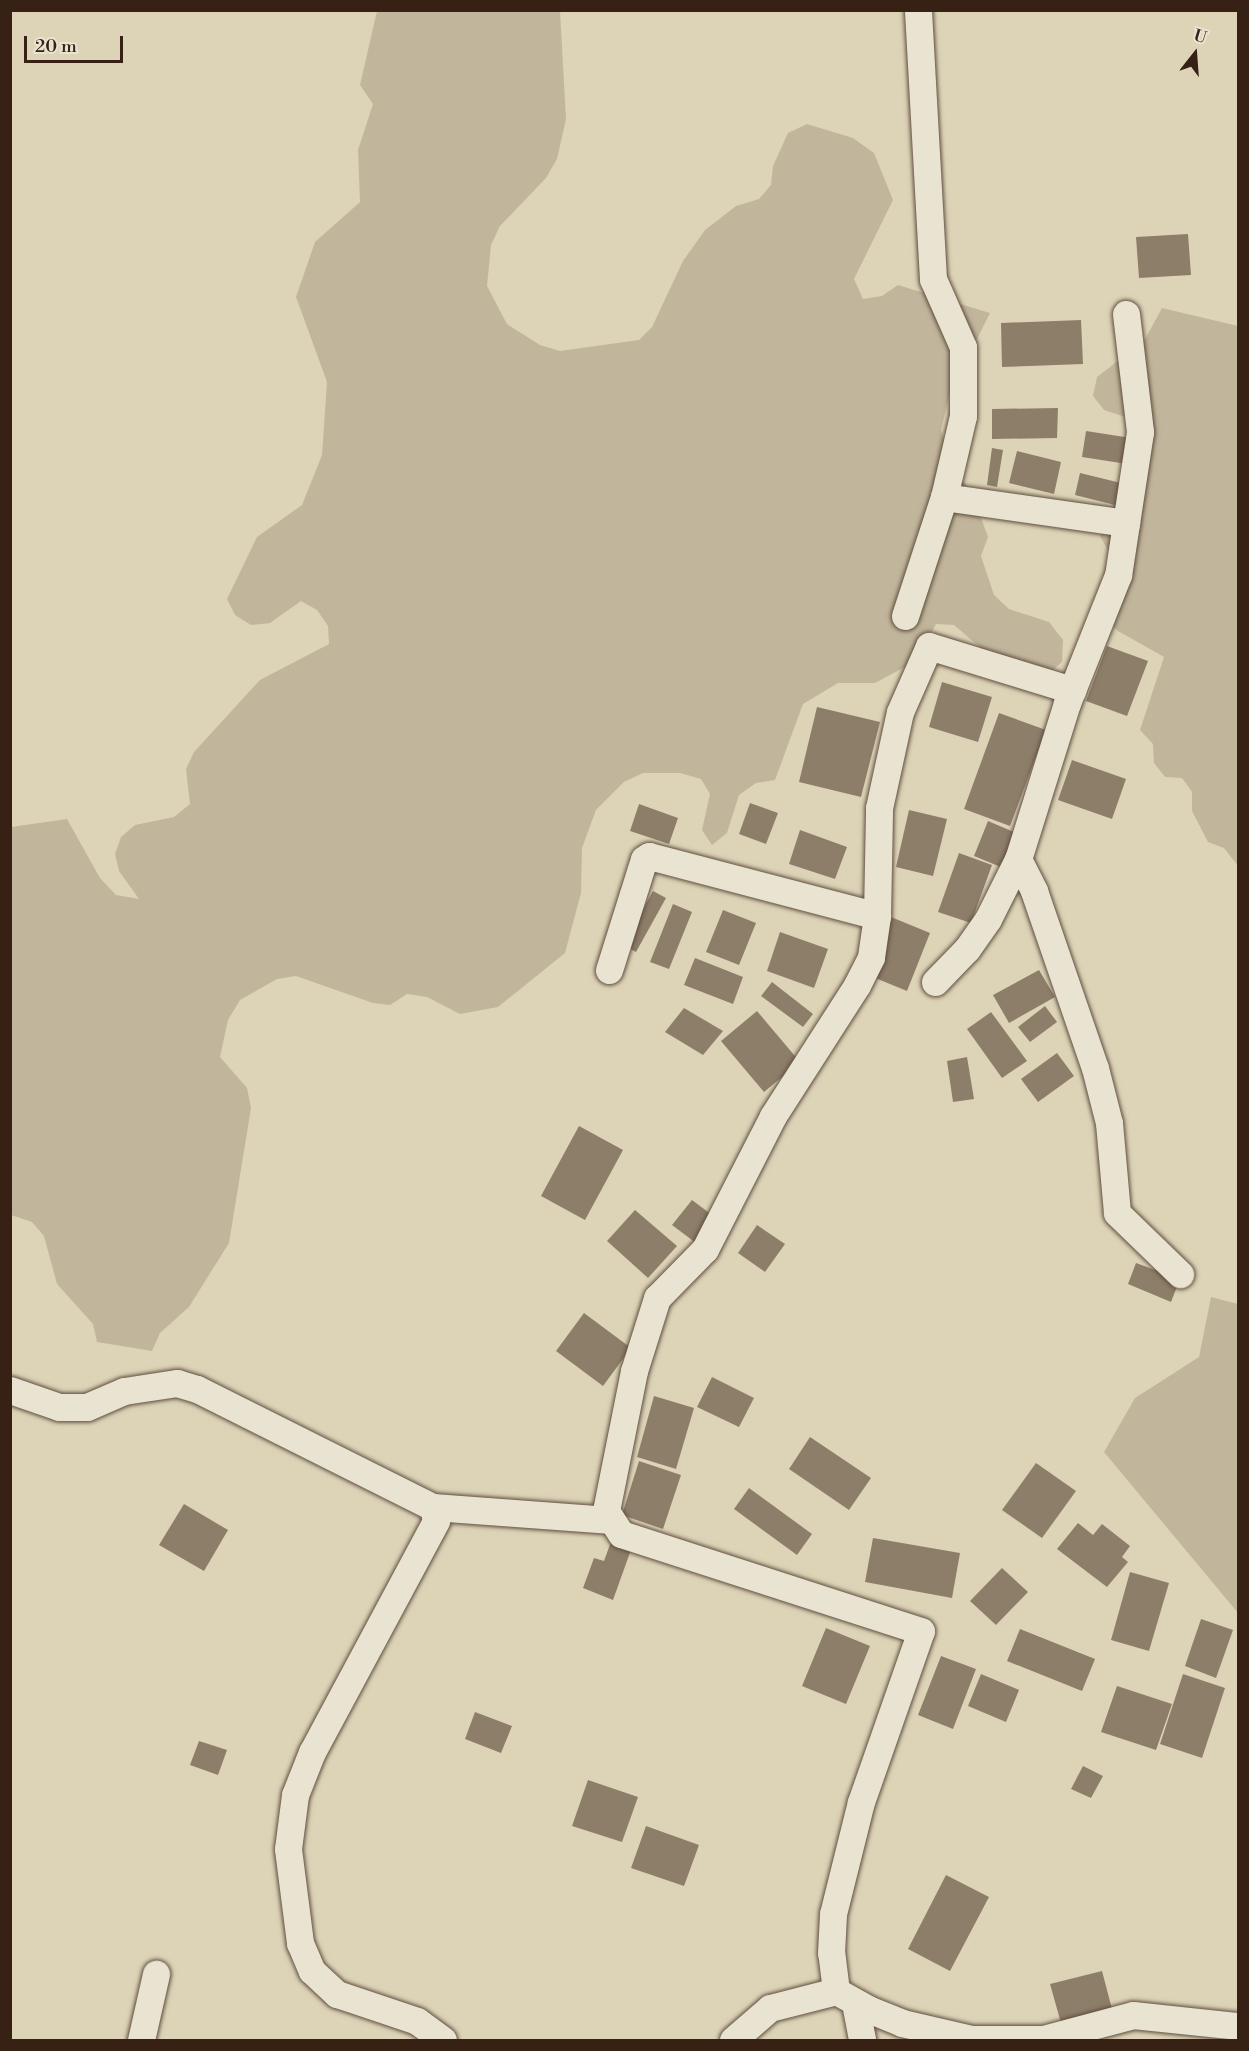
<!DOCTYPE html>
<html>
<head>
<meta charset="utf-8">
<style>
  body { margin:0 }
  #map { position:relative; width:1249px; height:2051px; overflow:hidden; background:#ddd4b8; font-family:"Libre Bodoni",serif }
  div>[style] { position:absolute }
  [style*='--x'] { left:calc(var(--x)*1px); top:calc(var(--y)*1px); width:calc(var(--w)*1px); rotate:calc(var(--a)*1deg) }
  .green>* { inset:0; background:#c1b69c }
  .building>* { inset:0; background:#8d7e6a }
  .roads { filter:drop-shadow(0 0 2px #604e3e) drop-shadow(0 0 2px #604e3e) }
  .minor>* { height:27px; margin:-13.5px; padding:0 13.5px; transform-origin:13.5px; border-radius:13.5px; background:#e9e3d1 }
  span { translate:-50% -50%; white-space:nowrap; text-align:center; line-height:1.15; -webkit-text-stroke:6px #e9e3d1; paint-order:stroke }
  .frame { position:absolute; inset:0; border:12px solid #372115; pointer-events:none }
  .north { position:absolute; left:1165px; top:24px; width:60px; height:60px; -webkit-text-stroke:4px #e9e3d1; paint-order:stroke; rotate:17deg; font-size:16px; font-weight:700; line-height:24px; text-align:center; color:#372115 }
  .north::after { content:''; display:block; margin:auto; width:21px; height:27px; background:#372115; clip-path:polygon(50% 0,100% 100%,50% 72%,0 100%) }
  .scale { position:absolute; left:24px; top:36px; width:99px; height:27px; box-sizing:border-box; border:3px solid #372115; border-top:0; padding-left:8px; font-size:18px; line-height:21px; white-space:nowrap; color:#372115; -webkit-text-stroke:4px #e9e3d1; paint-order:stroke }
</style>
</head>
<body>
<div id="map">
  <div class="green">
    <div style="clip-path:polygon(377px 11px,560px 11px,566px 119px,557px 159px,546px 178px,500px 226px,491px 245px,487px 286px,507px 324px,540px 345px,560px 351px,639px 340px,652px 327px,683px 261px,705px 230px,736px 206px,759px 199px,771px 185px,773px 166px,788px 133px,807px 124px,853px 138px,874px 153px,893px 200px,854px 279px,863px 299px,882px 296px,898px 285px,990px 313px,968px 357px,955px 372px,941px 430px,952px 469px,966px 485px,963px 505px,981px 518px,988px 537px,981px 556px,994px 595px,1009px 609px,1049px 622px,1063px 640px,1062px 662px,1047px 675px,982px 649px,954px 625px,936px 624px,916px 661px,875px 683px,838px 683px,803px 704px,775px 780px,756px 783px,739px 795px,727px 833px,712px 845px,702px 830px,710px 794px,701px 779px,680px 773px,643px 773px,624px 782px,596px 810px,582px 848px,581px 893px,565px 953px,498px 1007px,460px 1014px,427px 997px,407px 994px,390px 1005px,373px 1003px,296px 976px,277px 979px,240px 1000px,228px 1020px,220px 1057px,247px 1088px,251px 1108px,229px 1243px,189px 1307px,160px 1333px,152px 1351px,97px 1342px,93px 1324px,57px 1284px,44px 1236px,32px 1222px,11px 1215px,11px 827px,67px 819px,100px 878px,116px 895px,139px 899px,119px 871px,115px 854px,121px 837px,135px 825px,174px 817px,190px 804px,186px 769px,194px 752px,260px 680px,329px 644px,328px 626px,317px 610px,301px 601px,270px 623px,251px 625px,235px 615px,227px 599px,257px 537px,302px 505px,322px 455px,327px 382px,296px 297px,315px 242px,360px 202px,358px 150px,373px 104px,360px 85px)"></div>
    <div style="clip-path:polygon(1162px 308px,1238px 326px,1238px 866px,1224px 848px,1208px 842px,1192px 811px,1192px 792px,1182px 778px,1165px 777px,1154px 763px,1153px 744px,1140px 730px,1164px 657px,1118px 631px,1105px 620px,1098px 601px,1109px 552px,1100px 536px,1119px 506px,1138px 421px,1104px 410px,1093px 396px,1097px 377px,1144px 341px)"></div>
    <div style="clip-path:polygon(1211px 1297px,1238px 1304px,1238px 1613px,1104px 1452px,1135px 1398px,1199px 1357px)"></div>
  </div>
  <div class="building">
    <div style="clip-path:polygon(1188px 234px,1191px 275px,1139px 278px,1136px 237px)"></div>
    <div style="clip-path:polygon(1081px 320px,1083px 364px,1002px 367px,1001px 323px)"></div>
    <div style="clip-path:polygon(1058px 408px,1057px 438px,992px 439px,992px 409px)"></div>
    <div style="clip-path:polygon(1086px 431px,1131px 438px,1127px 464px,1082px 457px)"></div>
    <div style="clip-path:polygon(992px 448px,1003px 450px,997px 487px,987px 485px)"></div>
    <div style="clip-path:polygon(1017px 451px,1061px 462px,1054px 494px,1009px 483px)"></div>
    <div style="clip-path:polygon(1080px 473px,1125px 484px,1119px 506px,1075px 495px)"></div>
    <div style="clip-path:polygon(1107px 646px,1148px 661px,1127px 716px,1086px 701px)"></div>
    <div style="clip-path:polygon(942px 682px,992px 697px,978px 742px,929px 727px)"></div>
    <div style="clip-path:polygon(817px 707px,880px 722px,861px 797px,799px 782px)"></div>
    <div style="clip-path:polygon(999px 713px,1046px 730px,1010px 826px,964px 809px)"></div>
    <div style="clip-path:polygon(1072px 760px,1126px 779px,1112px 819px,1058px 800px)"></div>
    <div style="clip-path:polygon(750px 803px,778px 813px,766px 844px,739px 834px)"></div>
    <div style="clip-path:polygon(639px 804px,678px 818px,669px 844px,630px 831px)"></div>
    <div style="clip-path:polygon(909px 810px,947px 819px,933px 876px,896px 867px)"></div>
    <div style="clip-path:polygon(988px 821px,1023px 836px,1008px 870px,974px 856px)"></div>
    <div style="clip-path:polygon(800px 830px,847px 847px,835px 879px,789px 864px)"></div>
    <div style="clip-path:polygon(959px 853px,992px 865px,971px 923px,938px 912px)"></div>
    <div style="clip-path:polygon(653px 891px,666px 898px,636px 952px,623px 945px)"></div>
    <div style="clip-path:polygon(673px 904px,692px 912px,669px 969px,650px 962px)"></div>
    <div style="clip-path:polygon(723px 910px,756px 923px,739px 965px,706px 952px)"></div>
    <div style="clip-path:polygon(891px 917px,930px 933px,907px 991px,868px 975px)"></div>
    <div style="clip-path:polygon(780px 932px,828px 949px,814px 988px,767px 971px)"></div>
    <div style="clip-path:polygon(695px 958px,743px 977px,733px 1004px,684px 985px)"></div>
    <div style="clip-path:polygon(1039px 970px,1055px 997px,1009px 1023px,993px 995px)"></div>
    <div style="clip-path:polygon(772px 982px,813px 1014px,803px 1027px,761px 996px)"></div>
    <div style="clip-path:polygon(1045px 1006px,1057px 1022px,1030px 1042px,1018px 1027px)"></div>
    <div style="clip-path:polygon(684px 1008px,723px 1031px,703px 1055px,665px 1032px)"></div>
    <div style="clip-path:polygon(757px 1011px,800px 1062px,764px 1092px,721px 1041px)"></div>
    <div style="clip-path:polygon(991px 1012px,1027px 1061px,1002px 1078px,967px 1029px)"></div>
    <div style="clip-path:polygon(1057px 1053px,1074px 1076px,1038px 1102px,1021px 1079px)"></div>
    <div style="clip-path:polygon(967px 1057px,974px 1099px,953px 1102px,947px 1061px)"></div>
    <div style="clip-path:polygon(579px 1126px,623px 1150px,585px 1220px,541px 1196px)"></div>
    <div style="clip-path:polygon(692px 1200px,716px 1218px,696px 1243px,672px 1225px)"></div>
    <div style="clip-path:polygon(635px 1210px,677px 1246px,648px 1278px,607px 1241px)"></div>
    <div style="clip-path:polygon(757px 1225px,785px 1244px,765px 1272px,738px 1253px)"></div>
    <div style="clip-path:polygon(1136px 1263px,1180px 1279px,1171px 1302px,1128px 1284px)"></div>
    <div style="clip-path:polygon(584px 1313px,631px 1348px,603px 1386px,556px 1351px)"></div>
    <div style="clip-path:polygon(712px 1377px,754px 1398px,739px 1427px,697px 1407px)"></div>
    <div style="clip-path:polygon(654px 1396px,694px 1408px,676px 1469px,637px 1457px)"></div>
    <div style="clip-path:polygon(810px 1437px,871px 1478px,849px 1510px,789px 1469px)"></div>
    <div style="clip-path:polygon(639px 1461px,681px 1475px,663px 1529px,622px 1515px)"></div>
    <div style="clip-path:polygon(1036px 1463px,1076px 1491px,1042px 1538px,1002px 1510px)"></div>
    <div style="clip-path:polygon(749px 1488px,812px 1534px,797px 1555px,734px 1509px)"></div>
    <div style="clip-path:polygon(184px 1504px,228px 1530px,204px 1571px,159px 1545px)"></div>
    <div style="clip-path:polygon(1078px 1523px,1093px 1535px,1102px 1524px,1130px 1546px,1122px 1557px,1128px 1562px,1107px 1587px,1057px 1549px)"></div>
    <div style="clip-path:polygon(873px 1538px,960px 1553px,952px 1598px,865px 1582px)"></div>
    <div style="clip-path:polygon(612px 1539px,632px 1547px,613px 1600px,583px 1588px,594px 1558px,604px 1561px)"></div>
    <div style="clip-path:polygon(1002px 1568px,1028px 1592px,996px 1625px,970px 1601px)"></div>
    <div style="clip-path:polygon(1130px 1572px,1169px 1583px,1149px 1651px,1111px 1640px)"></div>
    <div style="clip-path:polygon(1201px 1619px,1233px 1630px,1216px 1678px,1185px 1666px)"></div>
    <div style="clip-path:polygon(826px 1628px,870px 1646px,846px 1704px,802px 1686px)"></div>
    <div style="clip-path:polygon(1020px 1629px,1095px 1659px,1082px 1691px,1007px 1661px)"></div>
    <div style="clip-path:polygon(941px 1656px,976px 1669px,953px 1729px,918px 1715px)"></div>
    <div style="clip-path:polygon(981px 1674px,1019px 1690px,1006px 1722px,968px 1706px)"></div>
    <div style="clip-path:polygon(1183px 1674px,1225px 1688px,1202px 1758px,1160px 1744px)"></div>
    <div style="clip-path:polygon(1117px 1686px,1172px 1704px,1156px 1750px,1101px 1732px)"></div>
    <div style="clip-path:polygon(475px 1712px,512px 1726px,501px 1753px,465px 1739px)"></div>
    <div style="clip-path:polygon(199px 1741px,227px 1750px,218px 1775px,190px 1765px)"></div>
    <div style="clip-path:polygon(1083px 1766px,1103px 1776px,1091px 1798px,1071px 1789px)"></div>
    <div style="clip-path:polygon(588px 1780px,638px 1797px,622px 1842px,572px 1826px)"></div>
    <div style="clip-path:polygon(646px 1826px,699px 1845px,684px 1886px,631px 1868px)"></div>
    <div style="clip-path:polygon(946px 1875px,989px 1897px,950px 1971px,908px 1949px)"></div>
    <div style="clip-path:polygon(1102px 1971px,1112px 2009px,1061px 2023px,1050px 1984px)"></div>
  </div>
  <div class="roads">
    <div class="minor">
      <div style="--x:1126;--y:314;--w:119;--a:83.2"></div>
      <div style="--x:1140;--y:432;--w:145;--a:98.7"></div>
      <div style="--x:1118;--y:575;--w:138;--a:111.7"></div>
      <div style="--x:1067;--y:703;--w:164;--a:107.4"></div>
      <div style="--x:1018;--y:859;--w:36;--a:63"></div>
      <div style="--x:1034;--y:891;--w:187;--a:71"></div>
      <div style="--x:1095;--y:1068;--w:57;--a:75.7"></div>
      <div style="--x:1109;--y:1123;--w:90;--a:84.9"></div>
      <div style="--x:1117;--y:1213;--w:88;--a:44.1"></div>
      <div style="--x:944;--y:497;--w:184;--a:8.1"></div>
      <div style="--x:905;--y:616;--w:125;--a:-71.9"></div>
      <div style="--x:944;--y:497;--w:83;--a:-76.8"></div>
      <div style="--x:963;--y:416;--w:69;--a:-90"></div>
      <div style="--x:963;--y:347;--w:74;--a:-113.8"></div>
      <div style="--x:933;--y:279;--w:269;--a:-93.2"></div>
      <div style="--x:609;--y:970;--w:116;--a:-72.5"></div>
      <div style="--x:644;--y:859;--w:6;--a:-31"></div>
      <div style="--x:649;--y:856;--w:236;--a:14.7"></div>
      <div style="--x:877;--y:916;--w:108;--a:-88.9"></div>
      <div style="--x:879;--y:808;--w:98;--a:-77.7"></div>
      <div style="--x:900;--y:712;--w:72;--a:-66.3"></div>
      <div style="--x:929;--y:646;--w:150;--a:17.1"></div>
      <div style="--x:935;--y:982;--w:46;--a:-45.9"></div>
      <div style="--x:967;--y:949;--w:37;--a:-55"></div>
      <div style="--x:988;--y:919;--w:67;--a:-63.4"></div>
      <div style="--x:10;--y:1390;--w:52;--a:19.1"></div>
      <div style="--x:59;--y:1407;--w:28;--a:0"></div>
      <div style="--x:87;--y:1407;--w:40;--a:-23.4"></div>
      <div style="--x:124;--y:1391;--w:54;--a:-8.6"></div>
      <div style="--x:177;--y:1383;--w:21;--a:17"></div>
      <div style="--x:197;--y:1389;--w:264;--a:26.6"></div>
      <div style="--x:433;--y:1507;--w:14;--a:78"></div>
      <div style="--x:436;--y:1521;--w:262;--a:118.2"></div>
      <div style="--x:312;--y:1752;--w:46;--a:111.6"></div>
      <div style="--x:295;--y:1795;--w:54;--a:97.4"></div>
      <div style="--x:288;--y:1849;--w:95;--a:82.7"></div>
      <div style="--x:300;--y:1943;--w:30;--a:67"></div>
      <div style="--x:312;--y:1971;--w:34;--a:43"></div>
      <div style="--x:337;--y:1994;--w:84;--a:18.6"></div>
      <div style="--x:417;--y:2021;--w:32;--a:36"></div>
      <div style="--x:433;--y:1507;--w:176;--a:4.2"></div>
      <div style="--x:836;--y:1991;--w:38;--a:-97"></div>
      <div style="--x:831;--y:1953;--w:39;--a:-87"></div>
      <div style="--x:833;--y:1914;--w:115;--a:-76"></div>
      <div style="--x:861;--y:1802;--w:181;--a:-70.7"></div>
      <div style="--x:921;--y:1631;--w:315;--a:-162.1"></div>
      <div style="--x:621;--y:1534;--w:27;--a:-123"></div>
      <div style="--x:606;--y:1511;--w:143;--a:-78.7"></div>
      <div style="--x:634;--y:1371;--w:77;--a:-72.5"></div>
      <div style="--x:657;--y:1298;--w:69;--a:-45.6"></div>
      <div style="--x:705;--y:1249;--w:149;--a:-62.9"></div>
      <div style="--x:773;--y:1116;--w:156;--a:-57.3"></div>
      <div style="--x:857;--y:985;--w:31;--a:-63"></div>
      <div style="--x:871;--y:957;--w:41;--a:-81.7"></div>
      <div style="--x:855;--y:2003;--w:38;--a:79"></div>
      <div style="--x:141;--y:2040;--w:68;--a:-77.2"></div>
      <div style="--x:733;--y:2040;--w:49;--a:-40.9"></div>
      <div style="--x:770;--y:2008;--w:68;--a:-14.4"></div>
      <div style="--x:836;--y:1991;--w:37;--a:29"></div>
      <div style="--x:868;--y:2009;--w:37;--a:22"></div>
      <div style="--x:902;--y:2023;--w:72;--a:12.9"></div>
      <div style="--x:972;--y:2039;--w:71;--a:0"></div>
      <div style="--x:1043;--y:2039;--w:93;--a:-14.9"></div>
      <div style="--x:1133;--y:2015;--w:106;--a:6"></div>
    </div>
  </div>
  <div class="frame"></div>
  <div class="north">U</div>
  <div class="scale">20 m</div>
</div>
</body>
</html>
